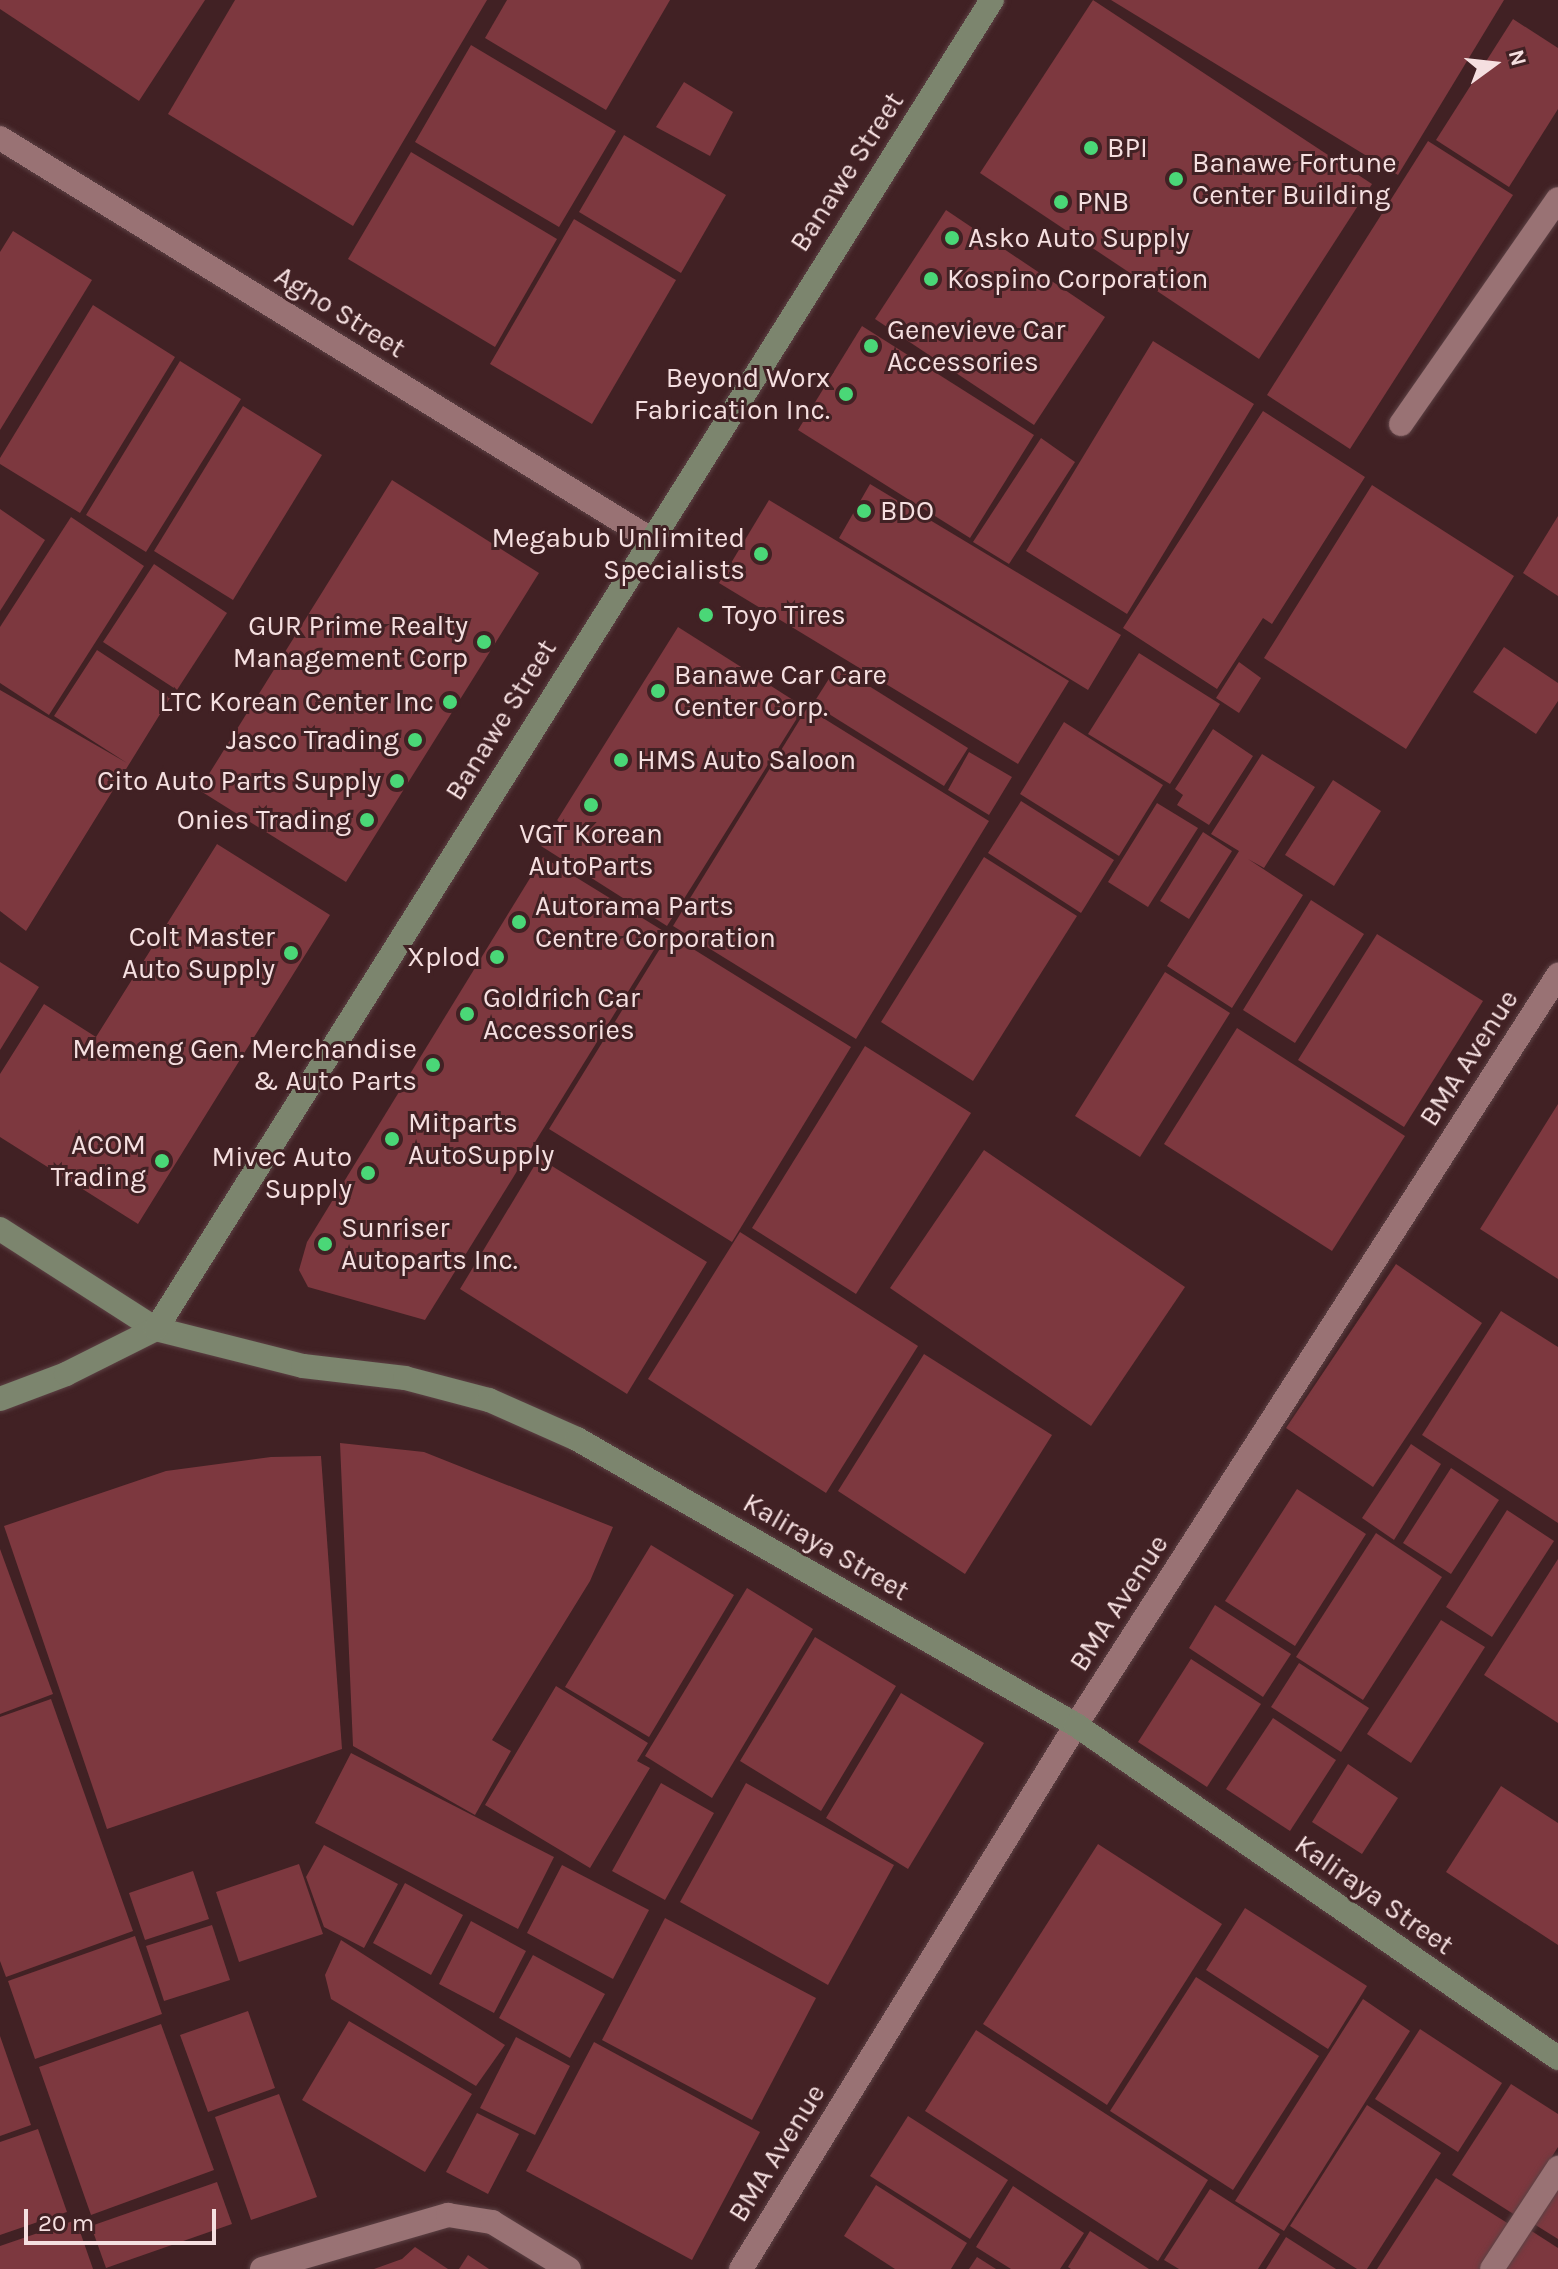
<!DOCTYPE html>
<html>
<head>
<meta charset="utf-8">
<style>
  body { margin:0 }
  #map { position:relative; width:1558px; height:2269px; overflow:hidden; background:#412124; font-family:Karla,sans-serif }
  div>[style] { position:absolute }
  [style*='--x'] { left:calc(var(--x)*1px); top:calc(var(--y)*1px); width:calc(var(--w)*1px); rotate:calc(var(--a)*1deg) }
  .building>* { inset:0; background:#7d383f }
  .roads { filter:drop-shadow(0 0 2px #5c4144) drop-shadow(0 0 2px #5c4144) }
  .lane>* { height:24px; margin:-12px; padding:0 12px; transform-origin:12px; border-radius:12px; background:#997274 }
  .street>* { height:24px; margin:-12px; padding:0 12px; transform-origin:12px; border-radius:12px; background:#997274 }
  .secondary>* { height:24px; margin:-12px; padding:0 12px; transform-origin:12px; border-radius:12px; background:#7c856e }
  .dots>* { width:22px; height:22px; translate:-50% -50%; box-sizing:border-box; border:4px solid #412124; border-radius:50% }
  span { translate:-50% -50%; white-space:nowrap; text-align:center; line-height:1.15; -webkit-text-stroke:6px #412124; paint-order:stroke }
  .poi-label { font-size:28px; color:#f5dfe0 }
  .left { translate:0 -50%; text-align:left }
  .right { translate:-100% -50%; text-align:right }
  .street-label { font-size:28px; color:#f5dfe0 }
  .north { position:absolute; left:1454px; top:24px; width:80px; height:80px; -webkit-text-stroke:6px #412124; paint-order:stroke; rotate:75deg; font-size:22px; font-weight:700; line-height:32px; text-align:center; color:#f5dfe0 }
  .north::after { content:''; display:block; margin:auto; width:28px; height:36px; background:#f5dfe0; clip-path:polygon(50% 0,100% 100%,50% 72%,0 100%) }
  .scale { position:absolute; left:24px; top:2209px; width:192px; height:36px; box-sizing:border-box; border:4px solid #f5dfe0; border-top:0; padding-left:10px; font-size:24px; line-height:28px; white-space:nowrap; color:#f5dfe0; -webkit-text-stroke:6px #412124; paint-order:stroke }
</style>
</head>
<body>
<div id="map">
  <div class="building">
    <div style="clip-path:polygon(0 0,205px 0,139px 101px,0 9px)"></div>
    <div style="clip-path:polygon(235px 0,487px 0,353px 226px,168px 114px)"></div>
    <div style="clip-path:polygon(507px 0,670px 0,606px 110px,485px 38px)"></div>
    <div style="clip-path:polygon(1093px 0,1372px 184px,1259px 359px,980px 173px)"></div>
    <div style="clip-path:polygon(1111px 0,1504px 0,1398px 175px)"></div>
    <div style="clip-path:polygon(1513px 19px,1558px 48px,1558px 109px,1509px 187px,1436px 140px)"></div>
    <div style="clip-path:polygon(471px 45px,616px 131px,559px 227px,415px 142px)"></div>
    <div style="clip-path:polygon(684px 82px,733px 112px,710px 156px,656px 127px)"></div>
    <div style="clip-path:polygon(624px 135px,726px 195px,681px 273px,579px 212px)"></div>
    <div style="clip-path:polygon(1428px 141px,1513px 195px,1350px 449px,1267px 395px)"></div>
    <div style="clip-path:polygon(411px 152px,557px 239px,495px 347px,348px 259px)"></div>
    <div style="clip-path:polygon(946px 210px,1105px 317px,1034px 425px,875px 319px)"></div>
    <div style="clip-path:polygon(574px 219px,676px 280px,592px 424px,490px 364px)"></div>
    <div style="clip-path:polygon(13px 231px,92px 280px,0 430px,0 252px)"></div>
    <div style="clip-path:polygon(93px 305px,175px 357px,80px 513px,0 464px,0 458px)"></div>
    <div style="clip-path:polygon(862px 326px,1034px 435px,970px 538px,798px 430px)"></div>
    <div style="clip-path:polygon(1153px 341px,1254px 404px,1127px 614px,1026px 551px)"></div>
    <div style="clip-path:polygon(180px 361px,241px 399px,146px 552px,86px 515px)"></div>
    <div style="clip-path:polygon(243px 406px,322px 455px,233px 600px,154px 551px)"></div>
    <div style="clip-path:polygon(1263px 411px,1365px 477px,1272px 624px,1263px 618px,1217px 689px,1123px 628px)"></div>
    <div style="clip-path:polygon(1041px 438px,1075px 462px,1009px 564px,973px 542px)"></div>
    <div style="clip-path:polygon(392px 480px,539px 573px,346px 882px,199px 790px)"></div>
    <div style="clip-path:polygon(870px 484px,1121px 635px,1088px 690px,839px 538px)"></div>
    <div style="clip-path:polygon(1372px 485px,1514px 576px,1406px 749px,1264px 658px)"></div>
    <div style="clip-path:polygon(769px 500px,1069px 681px,1018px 764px,719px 583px)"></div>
    <div style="clip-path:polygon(0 509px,45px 540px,0 611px)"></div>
    <div style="clip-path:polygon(1558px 516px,1558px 596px,1523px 573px)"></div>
    <div style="clip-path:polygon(71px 517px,144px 566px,49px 715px,0 683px,0 627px)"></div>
    <div style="clip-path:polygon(154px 564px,227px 613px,177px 690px,103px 642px)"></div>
    <div style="clip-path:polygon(678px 627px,804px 707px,667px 926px,541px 846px)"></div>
    <div style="clip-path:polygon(1504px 647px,1558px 683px,1558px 701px,1536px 734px,1473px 692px)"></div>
    <div style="clip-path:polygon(97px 650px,170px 698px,26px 931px,0 911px,0 690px,127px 763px,54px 716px)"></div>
    <div style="clip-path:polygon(1139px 653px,1220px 704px,1170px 784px,1088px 734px)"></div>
    <div style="clip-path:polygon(1239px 662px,1261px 678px,1239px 713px,1216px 698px)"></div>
    <div style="clip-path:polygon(837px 666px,968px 748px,944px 786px,813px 704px)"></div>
    <div style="clip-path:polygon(807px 708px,989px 821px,856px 1039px,673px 926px)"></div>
    <div style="clip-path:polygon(1064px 722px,1163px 785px,1119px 856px,1020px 794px)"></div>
    <div style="clip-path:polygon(1213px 729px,1253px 756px,1209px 825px,1177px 805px,1183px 795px,1175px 789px)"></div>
    <div style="clip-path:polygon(969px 752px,1012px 777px,989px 815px,948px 790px)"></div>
    <div style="clip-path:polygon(1262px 754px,1315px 787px,1264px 868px,1248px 859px,1303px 895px,1232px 1008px,1167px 966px,1239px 851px,1211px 834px)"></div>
    <div style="clip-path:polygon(1333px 780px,1381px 811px,1334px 886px,1285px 855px)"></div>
    <div style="clip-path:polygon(1021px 801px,1114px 860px,1081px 913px,988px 853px)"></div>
    <div style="clip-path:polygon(1157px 803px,1198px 828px,1148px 907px,1108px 882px)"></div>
    <div style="clip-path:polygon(1203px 832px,1232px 851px,1189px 919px,1160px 901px)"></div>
    <div style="clip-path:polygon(217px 844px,330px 915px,138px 1224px,0 1137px,0 1074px,44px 1004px,96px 1037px)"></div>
    <div style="clip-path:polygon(543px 857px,665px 932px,425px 1320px,308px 1287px,299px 1270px,307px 1242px)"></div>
    <div style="clip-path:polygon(984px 857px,1077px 916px,973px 1081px,881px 1022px)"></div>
    <div style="clip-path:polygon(1311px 900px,1364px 934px,1295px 1043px,1243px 1010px)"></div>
    <div style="clip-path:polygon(669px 934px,851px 1047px,732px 1242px,549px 1129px)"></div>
    <div style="clip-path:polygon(1377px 934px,1483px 1001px,1404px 1127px,1298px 1060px)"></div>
    <div style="clip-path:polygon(0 962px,39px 987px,0 1050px)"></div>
    <div style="clip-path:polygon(1165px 972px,1230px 1013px,1140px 1157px,1075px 1116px)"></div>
    <div style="clip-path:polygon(1237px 1028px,1405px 1136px,1332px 1251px,1164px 1144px)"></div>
    <div style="clip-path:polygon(865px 1046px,971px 1113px,856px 1294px,752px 1228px)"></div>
    <div style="clip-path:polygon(1558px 1104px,1558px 1279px,1480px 1229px)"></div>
    <div style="clip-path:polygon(984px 1150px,1185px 1287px,1091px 1426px,890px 1288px)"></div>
    <div style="clip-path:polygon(539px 1158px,707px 1262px,627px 1394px,460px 1289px)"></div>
    <div style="clip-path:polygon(740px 1232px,918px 1346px,826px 1493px,648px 1379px)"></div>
    <div style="clip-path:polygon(1396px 1264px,1482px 1323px,1373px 1487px,1286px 1428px)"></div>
    <div style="clip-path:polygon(1501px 1311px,1558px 1347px,1558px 1523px,1422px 1435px)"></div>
    <div style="clip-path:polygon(924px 1354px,1052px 1435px,965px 1574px,838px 1491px)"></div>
    <div style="clip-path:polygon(340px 1443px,424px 1452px,613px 1527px,590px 1581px,492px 1740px,511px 1751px,475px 1815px,353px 1746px)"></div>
    <div style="clip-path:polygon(1411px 1444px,1441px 1464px,1394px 1540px,1362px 1518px)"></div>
    <div style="clip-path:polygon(321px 1456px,342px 1749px,107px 1829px,4px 1526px,166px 1471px,271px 1457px)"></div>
    <div style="clip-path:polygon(1451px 1468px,1499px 1500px,1451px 1574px,1403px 1543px)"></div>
    <div style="clip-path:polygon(1297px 1489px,1366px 1534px,1295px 1646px,1225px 1601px)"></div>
    <div style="clip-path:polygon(1507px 1510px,1554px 1541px,1492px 1637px,1446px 1607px)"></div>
    <div style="clip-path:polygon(1376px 1533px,1442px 1577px,1363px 1700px,1296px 1657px)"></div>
    <div style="clip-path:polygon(651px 1545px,734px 1595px,649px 1737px,565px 1687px)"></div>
    <div style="clip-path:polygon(0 1549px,53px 1694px,0 1714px)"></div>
    <div style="clip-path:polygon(1558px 1559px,1558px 1723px,1484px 1675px)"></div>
    <div style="clip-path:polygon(747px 1588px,813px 1629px,712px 1798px,645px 1756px)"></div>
    <div style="clip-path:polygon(1215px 1605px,1291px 1654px,1263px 1697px,1189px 1648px)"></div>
    <div style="clip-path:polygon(1441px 1620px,1485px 1647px,1411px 1763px,1367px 1734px)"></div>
    <div style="clip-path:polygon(815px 1637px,896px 1686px,821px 1811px,740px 1761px)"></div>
    <div style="clip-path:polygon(1191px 1659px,1261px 1704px,1207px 1787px,1138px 1742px)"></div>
    <div style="clip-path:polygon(1299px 1663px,1369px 1708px,1341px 1752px,1271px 1707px)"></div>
    <div style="clip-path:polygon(556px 1686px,648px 1743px,637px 1761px,650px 1768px,590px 1868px,485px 1805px)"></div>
    <div style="clip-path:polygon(901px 1693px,984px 1743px,908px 1869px,826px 1818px)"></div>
    <div style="clip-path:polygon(51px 1699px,133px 1931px,6px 1977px,0 1961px,0 1717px)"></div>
    <div style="clip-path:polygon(1273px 1718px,1336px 1760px,1290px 1831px,1226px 1789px)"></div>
    <div style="clip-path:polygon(351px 1753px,554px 1857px,518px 1929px,315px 1823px)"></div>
    <div style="clip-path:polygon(1348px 1764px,1398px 1798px,1362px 1854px,1312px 1822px)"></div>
    <div style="clip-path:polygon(661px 1783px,714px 1813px,665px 1900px,612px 1871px)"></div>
    <div style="clip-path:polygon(746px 1783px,894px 1865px,828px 1985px,680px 1902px)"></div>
    <div style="clip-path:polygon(1501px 1786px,1558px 1823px,1558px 1945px,1446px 1872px)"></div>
    <div style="clip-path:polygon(1098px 1844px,1222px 1924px,1107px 2105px,983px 2024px)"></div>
    <div style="clip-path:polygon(324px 1845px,398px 1884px,364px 1948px,324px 1927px,306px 1877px)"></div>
    <div style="clip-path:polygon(299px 1864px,323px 1934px,239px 1962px,216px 1892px)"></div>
    <div style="clip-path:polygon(562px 1865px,649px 1910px,613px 1979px,527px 1933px)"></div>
    <div style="clip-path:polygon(193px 1871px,209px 1919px,145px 1940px,129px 1893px)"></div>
    <div style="clip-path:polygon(405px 1883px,463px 1915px,431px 1975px,373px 1943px)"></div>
    <div style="clip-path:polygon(1245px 1908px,1367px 1986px,1328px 2049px,1206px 1970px)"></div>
    <div style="clip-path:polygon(665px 1918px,816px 1998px,752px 2120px,602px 2040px)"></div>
    <div style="clip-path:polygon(471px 1921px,526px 1951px,494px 2013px,439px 1984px)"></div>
    <div style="clip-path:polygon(212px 1925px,230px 1980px,164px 2001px,146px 1946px)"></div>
    <div style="clip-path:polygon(135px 1936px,162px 2014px,35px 2059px,8px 1981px)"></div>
    <div style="clip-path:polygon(341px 1940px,505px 2045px,476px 2086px,331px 1999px,325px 1975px)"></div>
    <div style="clip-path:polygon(533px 1955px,605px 1994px,570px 2058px,499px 2018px)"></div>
    <div style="clip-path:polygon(1196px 1977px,1319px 2056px,1233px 2190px,1110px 2111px)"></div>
    <div style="clip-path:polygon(1363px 1999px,1410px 2031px,1284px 2231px,1235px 2201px)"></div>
    <div style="clip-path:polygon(248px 2011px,275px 2088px,208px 2112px,180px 2035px)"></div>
    <div style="clip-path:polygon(349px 2021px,472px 2094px,425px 2172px,302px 2100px)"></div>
    <div style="clip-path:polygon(161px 2024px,214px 2170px,91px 2215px,39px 2067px)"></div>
    <div style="clip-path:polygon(1420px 2029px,1502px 2083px,1458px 2152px,1375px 2099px)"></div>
    <div style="clip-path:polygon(976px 2030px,1208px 2180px,1158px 2261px,925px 2111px)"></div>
    <div style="clip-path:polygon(0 2036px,31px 2125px,0 2136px)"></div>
    <div style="clip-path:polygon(516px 2037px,570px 2066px,535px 2135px,480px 2108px)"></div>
    <div style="clip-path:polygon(594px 2042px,760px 2132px,692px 2260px,526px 2171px)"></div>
    <div style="clip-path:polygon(1511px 2084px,1558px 2114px,1558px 2147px,1515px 2215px,1452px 2175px)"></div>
    <div style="clip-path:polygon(279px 2094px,317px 2197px,251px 2220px,215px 2117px)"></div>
    <div style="clip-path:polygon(1367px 2105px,1441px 2153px,1367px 2269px,1357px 2269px,1290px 2226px)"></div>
    <div style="clip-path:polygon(477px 2113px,519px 2134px,488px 2194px,446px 2172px)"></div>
    <div style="clip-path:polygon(908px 2116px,1008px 2180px,970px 2239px,870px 2176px)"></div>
    <div style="clip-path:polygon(38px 2129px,67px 2212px,0 2235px,0 2142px)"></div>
    <div style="clip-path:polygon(1436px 2178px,1512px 2226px,1485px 2269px,1377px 2269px)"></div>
    <div style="clip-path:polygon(217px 2182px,232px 2224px,106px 2268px,91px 2226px)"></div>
    <div style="clip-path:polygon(876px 2185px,967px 2243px,951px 2269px,895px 2269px,844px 2236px)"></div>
    <div style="clip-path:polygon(1013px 2186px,1084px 2233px,1060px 2269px,1011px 2269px,976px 2247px)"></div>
    <div style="clip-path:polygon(1558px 2186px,1558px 2239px,1534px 2224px)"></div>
    <div style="clip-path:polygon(1210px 2189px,1280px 2234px,1258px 2269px,1179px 2269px,1164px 2260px)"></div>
    <div style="clip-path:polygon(76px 2220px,93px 2269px,0 2269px,0 2246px)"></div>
    <div style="clip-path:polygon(1530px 2230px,1558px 2248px,1558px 2269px,1505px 2269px)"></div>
    <div style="clip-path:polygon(1090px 2231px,1149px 2269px,1071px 2269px,1068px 2267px)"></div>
    <div style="clip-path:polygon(1286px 2237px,1336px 2269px,1266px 2269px)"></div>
    <div style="clip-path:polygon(415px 2247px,448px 2269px,374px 2269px,402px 2259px)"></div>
    <div style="clip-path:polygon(468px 2255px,489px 2269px,459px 2269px)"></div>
    <div style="clip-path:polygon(977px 2257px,996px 2269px,969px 2269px)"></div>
  </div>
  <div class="roads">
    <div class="lane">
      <div style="--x:1401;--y:424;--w:274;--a:-55.1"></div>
      <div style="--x:1492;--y:2269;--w:121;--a:-56.8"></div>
    </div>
    <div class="street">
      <div style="--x:0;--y:138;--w:762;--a:31.65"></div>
      <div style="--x:262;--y:2269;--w:194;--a:-16.2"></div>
      <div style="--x:448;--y:2215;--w:45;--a:9"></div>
      <div style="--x:492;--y:2222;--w:90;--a:31.4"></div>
      <div style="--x:741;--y:2269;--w:639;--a:-58.37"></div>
      <div style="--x:1076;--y:1725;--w:892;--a:-57.27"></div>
    </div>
    <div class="secondary">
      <div style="--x:0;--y:1229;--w:185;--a:32.7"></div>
      <div style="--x:156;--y:1329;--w:152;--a:14.1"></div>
      <div style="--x:303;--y:1366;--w:103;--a:6.7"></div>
      <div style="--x:405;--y:1378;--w:87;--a:14.7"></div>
      <div style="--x:489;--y:1400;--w:96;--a:23.9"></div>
      <div style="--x:577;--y:1439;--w:575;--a:29.82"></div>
      <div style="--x:1076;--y:1725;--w:586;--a:34.64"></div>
      <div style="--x:0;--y:1399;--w:71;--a:-20.7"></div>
      <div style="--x:66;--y:1374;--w:101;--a:-26.6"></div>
      <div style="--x:156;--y:1329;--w:1570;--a:-57.83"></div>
    </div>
  </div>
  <div class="dots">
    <div style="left:1091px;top:148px;background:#4ad777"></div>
    <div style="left:1176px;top:179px;background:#4ad777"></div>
    <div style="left:1061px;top:202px;background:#4ad777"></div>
    <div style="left:952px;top:238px;background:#4ad777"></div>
    <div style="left:931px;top:279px;background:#4ad777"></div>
    <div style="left:871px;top:346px;background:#4ad777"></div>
    <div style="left:846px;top:394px;background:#4ad777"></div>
    <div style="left:864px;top:511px;background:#4ad777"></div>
    <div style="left:761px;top:554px;background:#4ad777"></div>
    <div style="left:706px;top:615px;background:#4ad777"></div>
    <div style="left:484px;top:642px;background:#4ad777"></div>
    <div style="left:658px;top:691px;background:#4ad777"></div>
    <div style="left:450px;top:702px;background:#4ad777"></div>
    <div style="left:415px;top:740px;background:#4ad777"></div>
    <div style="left:621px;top:760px;background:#4ad777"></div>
    <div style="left:397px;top:781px;background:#4ad777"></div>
    <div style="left:591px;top:805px;background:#4ad777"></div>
    <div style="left:367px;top:820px;background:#4ad777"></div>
    <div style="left:519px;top:922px;background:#4ad777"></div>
    <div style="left:291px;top:953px;background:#4ad777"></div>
    <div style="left:497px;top:957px;background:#4ad777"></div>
    <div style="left:467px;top:1014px;background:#4ad777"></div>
    <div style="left:433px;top:1065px;background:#4ad777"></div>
    <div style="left:392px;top:1139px;background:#4ad777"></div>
    <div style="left:162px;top:1161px;background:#4ad777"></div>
    <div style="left:368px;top:1173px;background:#4ad777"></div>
    <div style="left:325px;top:1244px;background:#4ad777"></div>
  </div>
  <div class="poi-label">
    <span class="left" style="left:1107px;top:148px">BPI</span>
    <span class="left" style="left:1192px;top:179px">Banawe Fortune<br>Center Building</span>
    <span class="left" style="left:1077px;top:202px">PNB</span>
    <span class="left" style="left:968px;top:238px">Asko Auto Supply</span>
    <span class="left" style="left:947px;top:279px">Kospino Corporation</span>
    <span class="left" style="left:887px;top:346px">Genevieve Car<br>Accessories</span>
    <span class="right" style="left:830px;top:394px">Beyond Worx<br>Fabrication Inc.</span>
    <span class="left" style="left:880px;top:511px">BDO</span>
    <span class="right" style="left:745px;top:554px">Megabub Unlimited<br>Specialists</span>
    <span class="left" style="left:722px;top:615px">Toyo Tires</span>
    <span class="right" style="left:468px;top:642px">GUR Prime Realty<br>Management Corp</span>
    <span class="left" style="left:674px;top:691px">Banawe Car Care<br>Center Corp.</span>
    <span class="right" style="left:434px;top:702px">LTC Korean Center Inc</span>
    <span class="right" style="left:399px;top:740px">Jasco Trading</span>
    <span class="left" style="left:637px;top:760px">HMS Auto Saloon</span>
    <span class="right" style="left:381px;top:781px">Cito Auto Parts Supply</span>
    <span class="right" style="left:351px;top:820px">Onies Trading</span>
    <span style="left:591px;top:850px">VGT Korean<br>AutoParts</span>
    <span class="left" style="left:535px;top:922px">Autorama Parts<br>Centre Corporation</span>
    <span class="right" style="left:275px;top:953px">Colt Master<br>Auto Supply</span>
    <span class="right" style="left:481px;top:957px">Xplod</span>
    <span class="left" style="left:483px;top:1014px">Goldrich Car<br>Accessories</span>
    <span class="right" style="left:417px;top:1065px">Memeng Gen. Merchandise<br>&amp; Auto Parts</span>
    <span class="left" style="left:408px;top:1139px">Mitparts<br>AutoSupply</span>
    <span class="right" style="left:146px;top:1161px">ACOM<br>Trading</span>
    <span class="right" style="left:352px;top:1173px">Mivec Auto<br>Supply</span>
    <span class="left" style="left:341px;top:1244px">Sunriser<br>Autoparts Inc.</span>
  </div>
  <div class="street-label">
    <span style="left:847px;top:172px;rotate:-57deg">Banawe Street</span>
    <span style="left:340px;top:312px;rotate:32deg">Agno Street</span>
    <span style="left:501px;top:720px;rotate:-58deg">Banawe Street</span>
    <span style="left:1469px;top:1058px;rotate:-57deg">BMA Avenue</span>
    <span style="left:826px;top:1547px;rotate:30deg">Kaliraya Street</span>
    <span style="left:1119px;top:1603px;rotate:-57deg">BMA Avenue</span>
    <span style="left:1374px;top:1895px;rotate:35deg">Kaliraya Street</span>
    <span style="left:777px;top:2153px;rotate:-58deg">BMA Avenue</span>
  </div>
  <div class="north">N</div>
  <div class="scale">20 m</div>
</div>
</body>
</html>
